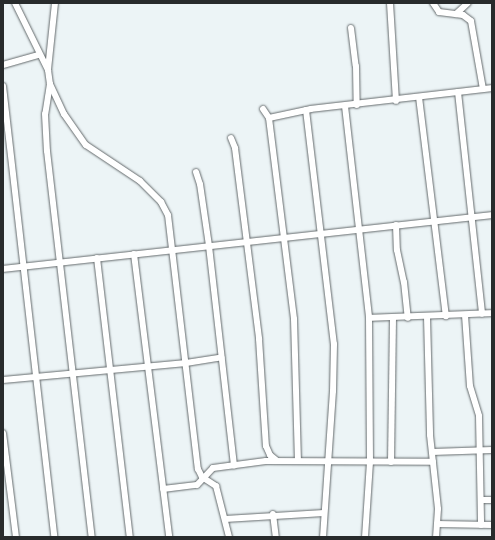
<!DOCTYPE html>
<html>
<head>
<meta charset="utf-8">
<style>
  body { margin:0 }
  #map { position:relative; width:495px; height:540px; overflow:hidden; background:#ecf4f6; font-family:"IBM Plex Serif",serif }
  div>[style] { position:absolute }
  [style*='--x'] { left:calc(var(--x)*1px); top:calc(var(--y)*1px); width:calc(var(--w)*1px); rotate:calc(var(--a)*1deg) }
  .roads { filter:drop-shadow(0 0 1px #646a6c) drop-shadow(0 0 1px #646a6c) }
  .minor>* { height:6px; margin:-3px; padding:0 3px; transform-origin:3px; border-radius:3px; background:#fff }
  span { translate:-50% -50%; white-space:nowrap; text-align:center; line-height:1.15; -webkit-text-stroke:4px #fff; paint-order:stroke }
  .frame { position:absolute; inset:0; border:4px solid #282b2c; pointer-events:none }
</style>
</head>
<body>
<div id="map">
  <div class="roads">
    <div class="minor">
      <div style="--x:15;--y:3;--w:75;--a:63.8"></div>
      <div style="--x:55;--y:3;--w:67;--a:96"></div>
      <div style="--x:48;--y:70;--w:14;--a:82"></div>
      <div style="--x:50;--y:84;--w:33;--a:65"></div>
      <div style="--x:64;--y:114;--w:38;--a:55"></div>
      <div style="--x:86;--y:145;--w:65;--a:33.7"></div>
      <div style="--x:140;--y:181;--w:30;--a:45"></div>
      <div style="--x:161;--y:202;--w:15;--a:62"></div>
      <div style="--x:168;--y:215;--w:256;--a:83.3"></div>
      <div style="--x:198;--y:469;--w:9;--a:63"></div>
      <div style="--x:202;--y:477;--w:17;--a:33"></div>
      <div style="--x:216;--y:486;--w:53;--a:75.7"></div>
      <div style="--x:390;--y:3;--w:98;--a:86.5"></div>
      <div style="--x:433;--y:3;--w:11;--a:56"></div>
      <div style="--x:439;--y:12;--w:24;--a:7"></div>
      <div style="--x:463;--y:15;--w:10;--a:37"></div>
      <div style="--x:471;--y:21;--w:69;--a:80"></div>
      <div style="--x:456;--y:14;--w:16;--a:-43"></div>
      <div style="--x:351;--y:28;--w:38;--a:83"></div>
      <div style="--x:356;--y:66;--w:39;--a:89"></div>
      <div style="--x:3;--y:65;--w:37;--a:-16"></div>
      <div style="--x:50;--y:84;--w:30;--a:99"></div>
      <div style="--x:45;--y:114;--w:37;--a:87"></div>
      <div style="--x:47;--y:151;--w:389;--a:83.4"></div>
      <div style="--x:3;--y:86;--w:454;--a:83.5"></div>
      <div style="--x:458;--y:92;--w:223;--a:83.8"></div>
      <div style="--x:419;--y:97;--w:221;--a:83"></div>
      <div style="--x:345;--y:106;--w:213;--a:83.5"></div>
      <div style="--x:369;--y:318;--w:144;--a:89.6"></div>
      <div style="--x:370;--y:462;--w:75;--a:93.8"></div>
      <div style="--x:263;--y:109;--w:11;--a:56"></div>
      <div style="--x:269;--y:118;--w:203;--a:82.9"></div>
      <div style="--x:294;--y:319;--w:140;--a:88.4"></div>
      <div style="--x:306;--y:110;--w:236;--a:83.2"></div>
      <div style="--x:334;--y:344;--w:47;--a:91.2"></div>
      <div style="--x:333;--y:391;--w:146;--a:93.9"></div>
      <div style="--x:269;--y:118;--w:43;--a:-12.1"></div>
      <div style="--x:311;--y:109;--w:182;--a:-6.6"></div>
      <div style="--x:231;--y:138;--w:11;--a:68"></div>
      <div style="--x:235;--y:148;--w:193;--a:82.8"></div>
      <div style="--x:259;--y:339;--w:107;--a:86.3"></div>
      <div style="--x:266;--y:446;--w:10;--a:66"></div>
      <div style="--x:270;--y:455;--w:8;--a:40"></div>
      <div style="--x:196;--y:172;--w:13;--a:72"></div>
      <div style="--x:200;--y:184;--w:63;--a:81.7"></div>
      <div style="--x:209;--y:246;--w:221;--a:83.5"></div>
      <div style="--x:396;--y:225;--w:25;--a:88"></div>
      <div style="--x:397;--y:250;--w:33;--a:78"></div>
      <div style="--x:404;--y:282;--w:36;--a:84"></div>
      <div style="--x:134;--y:254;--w:285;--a:82.9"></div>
      <div style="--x:97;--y:258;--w:281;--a:83.3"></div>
      <div style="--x:3;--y:269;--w:492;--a:-6.3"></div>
      <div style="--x:465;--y:315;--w:71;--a:86"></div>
      <div style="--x:470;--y:386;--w:31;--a:73"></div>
      <div style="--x:479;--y:416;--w:109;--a:88.9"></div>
      <div style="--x:427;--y:317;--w:118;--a:88.5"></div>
      <div style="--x:430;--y:435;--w:74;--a:83.8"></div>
      <div style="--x:438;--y:509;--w:28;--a:94"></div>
      <div style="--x:369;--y:318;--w:123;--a:-2.3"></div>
      <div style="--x:3;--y:380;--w:184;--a:-5.3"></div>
      <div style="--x:186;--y:363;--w:36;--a:-9"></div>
      <div style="--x:3;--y:433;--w:105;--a:82.9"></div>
      <div style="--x:432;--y:452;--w:60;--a:-1.9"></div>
      <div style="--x:391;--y:462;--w:144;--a:-89.2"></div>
      <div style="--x:163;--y:489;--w:34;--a:-7"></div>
      <div style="--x:197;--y:485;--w:23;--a:-47"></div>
      <div style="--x:213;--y:468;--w:53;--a:-7.5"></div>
      <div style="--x:266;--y:461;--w:167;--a:0.3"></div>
      <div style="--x:481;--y:500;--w:11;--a:0"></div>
      <div style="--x:273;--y:514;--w:23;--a:83"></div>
      <div style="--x:225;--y:519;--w:99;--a:-3.5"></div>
      <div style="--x:437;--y:524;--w:55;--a:1"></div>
    </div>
  </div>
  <div class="frame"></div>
</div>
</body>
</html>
